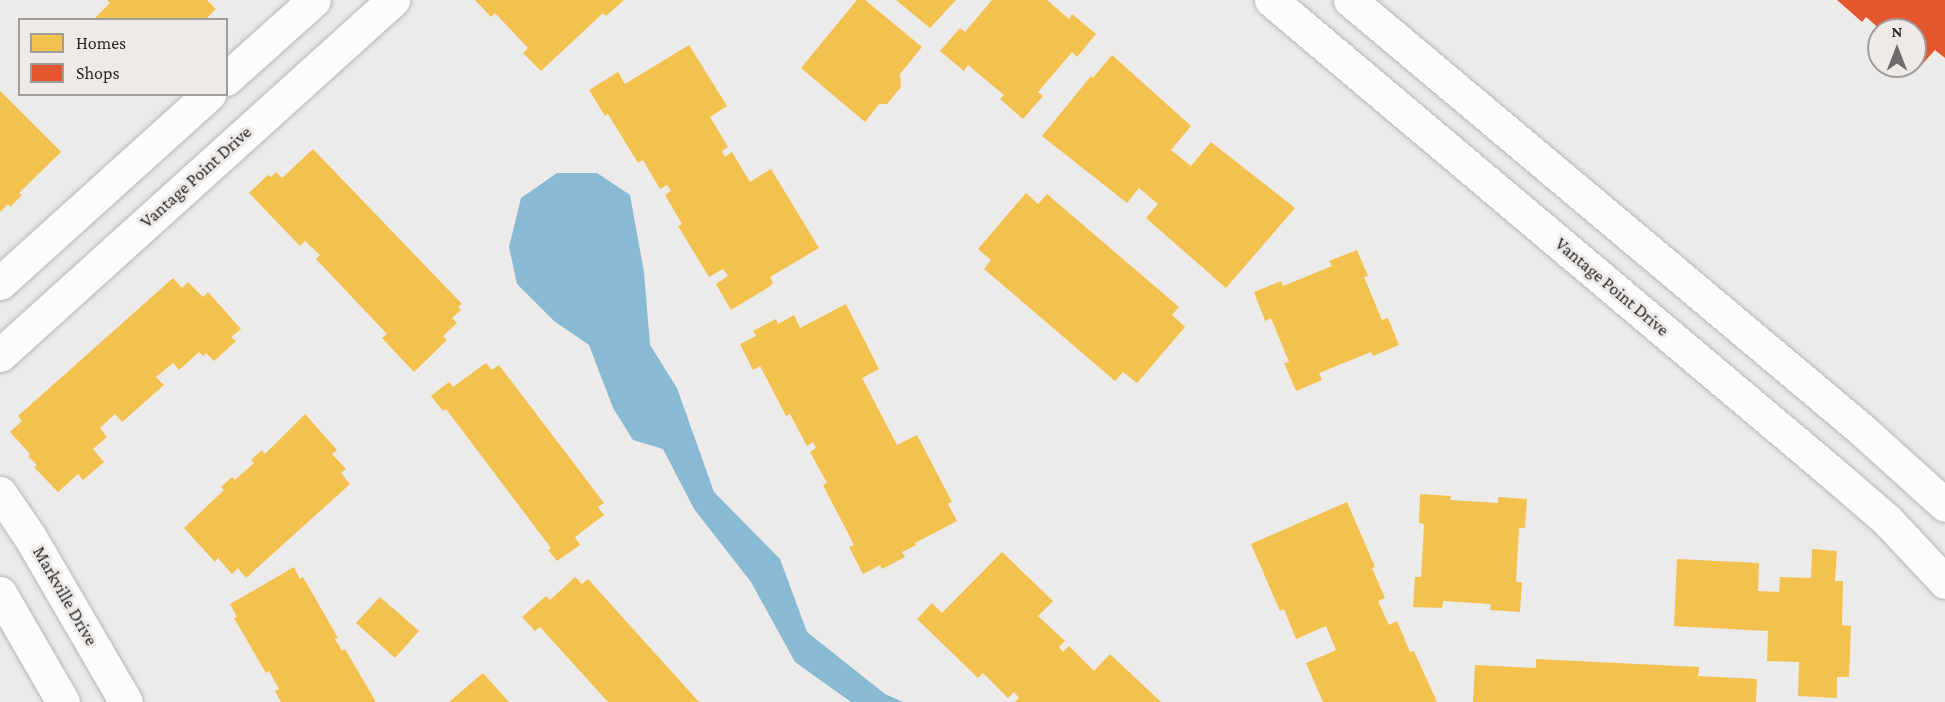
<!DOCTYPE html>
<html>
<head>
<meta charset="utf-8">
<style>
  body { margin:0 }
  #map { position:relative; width:1945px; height:702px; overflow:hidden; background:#edebe9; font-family:"Crimson Pro",serif }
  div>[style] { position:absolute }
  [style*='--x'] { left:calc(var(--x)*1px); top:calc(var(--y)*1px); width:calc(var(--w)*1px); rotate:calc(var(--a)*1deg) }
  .water>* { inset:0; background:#88bad3 }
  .homes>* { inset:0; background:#f2c14e }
  .shops>* { inset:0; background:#e4572e }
  .roads { filter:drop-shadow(0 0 2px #b9b7b5) drop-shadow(0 0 2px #b9b7b5) }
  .tertiary>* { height:33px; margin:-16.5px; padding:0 16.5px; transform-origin:16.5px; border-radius:16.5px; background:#fcfcfc }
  span { translate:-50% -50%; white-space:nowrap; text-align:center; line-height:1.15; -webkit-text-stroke:6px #efeae7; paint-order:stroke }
  .street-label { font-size:18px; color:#2a2827 }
  .legend { position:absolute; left:18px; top:18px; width:210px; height:78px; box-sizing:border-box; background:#efeae7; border:2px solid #a09c9a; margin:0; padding:8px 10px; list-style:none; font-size:18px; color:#2a2827 }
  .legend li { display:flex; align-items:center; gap:12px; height:30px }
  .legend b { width:30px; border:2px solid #a09c9a }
  .north { position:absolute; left:1867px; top:18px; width:60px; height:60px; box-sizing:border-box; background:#efeae7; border:2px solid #a09c9a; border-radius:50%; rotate:0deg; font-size:16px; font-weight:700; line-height:24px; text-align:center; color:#2a2827 }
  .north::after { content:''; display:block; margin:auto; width:21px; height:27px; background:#6e6c6b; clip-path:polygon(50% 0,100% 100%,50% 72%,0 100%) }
</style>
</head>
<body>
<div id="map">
  <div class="water">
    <div style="clip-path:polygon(557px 173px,597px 173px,630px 195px,644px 272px,650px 345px,677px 388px,714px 492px,780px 559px,807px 632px,885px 694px,903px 702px,851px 702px,795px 662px,751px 582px,694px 509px,663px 449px,633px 440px,613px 408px,589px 345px,554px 321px,517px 284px,509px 247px,521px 198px)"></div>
  </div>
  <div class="homes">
    <div style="clip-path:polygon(107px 0,207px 0,216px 9px,205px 20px,93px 20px,110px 3px)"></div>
    <div style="clip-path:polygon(475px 0,624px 0,606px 16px,603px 13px,541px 71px,523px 53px,528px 48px,495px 13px,491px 17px)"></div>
    <div style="clip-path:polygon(857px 0,865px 0,922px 47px,900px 74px,901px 87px,887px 104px,879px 104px,865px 122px,801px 68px)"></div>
    <div style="clip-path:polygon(896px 0,956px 0,930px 28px)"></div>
    <div style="clip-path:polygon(992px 0,1047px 0,1069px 19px,1072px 14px,1096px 34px,1077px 57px,1072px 52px,1038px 92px,1043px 96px,1023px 119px,1000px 99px,1004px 95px,968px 65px,964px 71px,940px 51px,960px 28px,965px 32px)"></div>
    <div style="clip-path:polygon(689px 45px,727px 106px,710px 117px,728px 147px,722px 151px,725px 157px,732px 152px,750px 182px,771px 169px,819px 248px,770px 277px,773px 283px,769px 287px,731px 310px,716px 284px,728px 276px,723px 269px,709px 277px,678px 226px,682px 224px,665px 195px,671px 191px,667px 185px,660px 189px,643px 160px,638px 163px,608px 114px,605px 116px,589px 90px,618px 72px,625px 84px)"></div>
    <div style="clip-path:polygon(1112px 55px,1191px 126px,1171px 150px,1191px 166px,1211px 142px,1295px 208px,1226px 288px,1146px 218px,1158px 204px,1139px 188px,1127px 203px,1042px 136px,1091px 76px,1093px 78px)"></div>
    <div style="clip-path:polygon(0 91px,61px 152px,19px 193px,22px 195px,10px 207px,8px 204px,0 212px)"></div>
    <div style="clip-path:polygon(313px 149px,462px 304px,458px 307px,461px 310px,452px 318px,457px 323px,443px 336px,447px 340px,414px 372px,382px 338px,387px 334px,316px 259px,320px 255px,305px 241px,300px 246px,249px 193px,268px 175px,271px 177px,276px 172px,282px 178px)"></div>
    <div style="clip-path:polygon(1026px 193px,1038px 204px,1047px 194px,1179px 307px,1172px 315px,1185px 327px,1137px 383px,1123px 372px,1115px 381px,984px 269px,991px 260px,978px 249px)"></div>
    <div style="clip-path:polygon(1357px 250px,1368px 276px,1364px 277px,1382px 320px,1388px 318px,1399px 345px,1373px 356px,1371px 352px,1319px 373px,1322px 380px,1296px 391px,1284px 363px,1289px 362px,1271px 318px,1265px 321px,1254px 292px,1281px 281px,1283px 286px,1332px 266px,1329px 261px)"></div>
    <div style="clip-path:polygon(173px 278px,182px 288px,188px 282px,203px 297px,208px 292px,241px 329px,231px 337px,236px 341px,214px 361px,206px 353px,203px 356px,199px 352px,179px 370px,173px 363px,156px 377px,164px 385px,122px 422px,115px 414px,100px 428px,107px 437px,93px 449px,104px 462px,83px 480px,78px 474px,58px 492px,34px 467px,37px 465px,28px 456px,30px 454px,10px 432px,22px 421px,18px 416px)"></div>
    <div style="clip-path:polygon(846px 304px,879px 369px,862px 378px,897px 445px,917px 435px,952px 502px,948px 504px,957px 521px,915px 543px,916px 545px,902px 552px,905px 557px,882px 569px,880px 565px,863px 574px,849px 547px,854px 545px,823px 485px,827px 483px,810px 452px,816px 448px,813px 442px,807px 446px,790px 414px,786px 416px,760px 366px,753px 370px,740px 344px,756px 336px,753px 331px,776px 319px,778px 324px,794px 315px,800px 328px)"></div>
    <div style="clip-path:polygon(486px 363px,492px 370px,499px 365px,604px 503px,598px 507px,604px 515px,575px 537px,580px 545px,557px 561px,548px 550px,551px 548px,446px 409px,443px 411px,431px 396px,449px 382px,453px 387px)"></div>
    <div style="clip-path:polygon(305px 414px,337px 450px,332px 454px,346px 469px,341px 473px,350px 484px,246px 578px,238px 568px,232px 574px,218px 558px,215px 562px,184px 528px,224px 490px,221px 487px,232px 477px,235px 480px,254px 463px,251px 460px,262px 450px,265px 454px)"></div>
    <div style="clip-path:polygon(1420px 494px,1451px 496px,1450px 500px,1498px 503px,1498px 497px,1527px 499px,1525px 528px,1519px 528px,1516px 582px,1522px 582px,1520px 612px,1490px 610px,1491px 604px,1443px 601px,1442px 608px,1413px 607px,1415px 577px,1421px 577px,1424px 524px,1419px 523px)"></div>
    <div style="clip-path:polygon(1347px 502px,1375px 567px,1372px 568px,1385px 598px,1378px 601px,1389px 625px,1397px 621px,1410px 652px,1414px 651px,1437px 702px,1323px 702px,1306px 663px,1336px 650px,1326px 626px,1296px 639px,1284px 609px,1280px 611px,1251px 544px)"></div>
    <div style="clip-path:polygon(1812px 549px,1837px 551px,1835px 581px,1843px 581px,1842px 625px,1851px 626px,1849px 677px,1837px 677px,1837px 698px,1798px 696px,1799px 662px,1767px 661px,1768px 631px,1674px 626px,1677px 559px,1759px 563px,1758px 591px,1779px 592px,1780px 577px,1811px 578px)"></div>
    <div style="clip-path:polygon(1002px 552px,1053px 601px,1038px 616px,1065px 641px,1059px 647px,1063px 652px,1069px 646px,1094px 671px,1110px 654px,1161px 702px,1015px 702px,1019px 698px,1014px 692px,1008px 698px,983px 673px,978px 678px,917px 619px,932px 603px,942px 613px)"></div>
    <div style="clip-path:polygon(294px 567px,300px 579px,303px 577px,338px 638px,335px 639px,342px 651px,345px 649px,376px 702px,281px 702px,275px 691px,279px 689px,269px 671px,266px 673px,234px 618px,237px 617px,230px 604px)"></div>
    <div style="clip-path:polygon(575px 577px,582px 584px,588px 579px,699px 702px,608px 702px,540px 627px,535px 631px,522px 617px,546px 596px,550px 600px)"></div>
    <div style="clip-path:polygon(380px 597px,419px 631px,395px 658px,356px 623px)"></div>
    <div style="clip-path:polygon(1536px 659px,1699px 667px,1698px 676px,1757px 679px,1756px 702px,1473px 702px,1475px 665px,1536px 668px)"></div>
    <div style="clip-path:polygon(483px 673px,509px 702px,449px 702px)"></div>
  </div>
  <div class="shops">
    <div style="clip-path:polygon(1837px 0,1945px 0,1945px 58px,1935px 50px,1917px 70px,1912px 66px,1915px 66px,1915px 30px,1881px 30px,1866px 17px,1862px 22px)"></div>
  </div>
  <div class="roads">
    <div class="tertiary">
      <div style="--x:1271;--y:0;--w:730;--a:40.11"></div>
      <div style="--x:1829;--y:470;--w:77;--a:40.8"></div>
      <div style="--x:1887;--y:520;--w:85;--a:46.9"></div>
      <div style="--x:1350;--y:0;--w:667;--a:40.01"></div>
      <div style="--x:1861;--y:429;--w:113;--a:42.1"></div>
      <div style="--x:226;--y:79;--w:118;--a:-41.9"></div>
      <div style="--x:0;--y:283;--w:282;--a:-42.1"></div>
      <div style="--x:0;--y:355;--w:530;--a:-42.09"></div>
      <div style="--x:0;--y:493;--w:53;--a:55.7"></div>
      <div style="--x:30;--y:537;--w:191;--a:59.8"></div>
      <div style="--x:0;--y:593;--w:126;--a:60"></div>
    </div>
  </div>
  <div class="street-label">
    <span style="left:196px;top:177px;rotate:-42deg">Vantage Point Drive</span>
    <span style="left:1612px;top:287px;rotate:40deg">Vantage Point Drive</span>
    <span style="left:65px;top:596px;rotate:60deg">Markville Drive</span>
  </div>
  <ul class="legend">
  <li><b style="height:16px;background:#f2c14e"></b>Homes</li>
  <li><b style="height:16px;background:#e4572e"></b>Shops</li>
  </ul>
  <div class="north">N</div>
</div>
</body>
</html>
